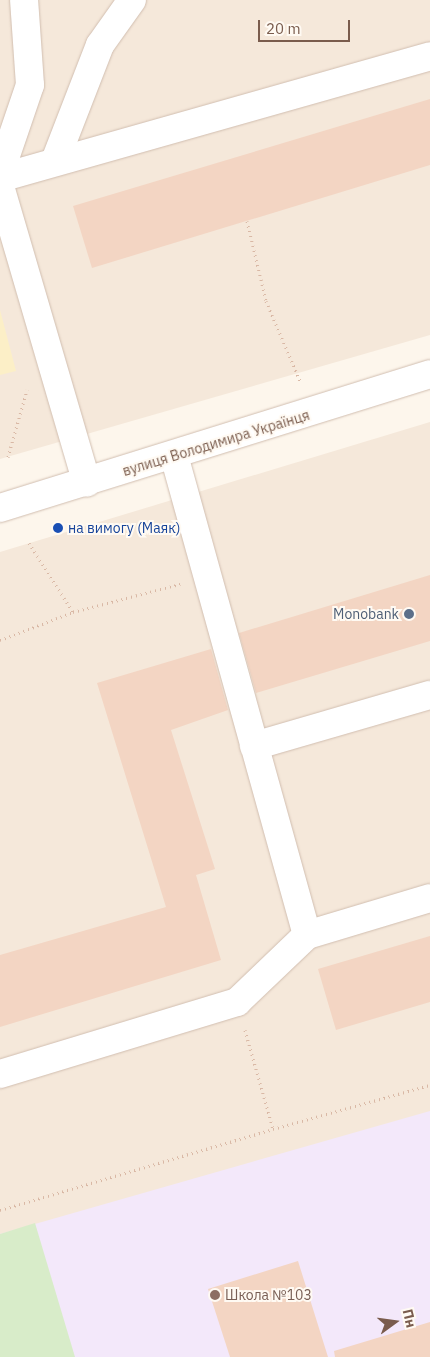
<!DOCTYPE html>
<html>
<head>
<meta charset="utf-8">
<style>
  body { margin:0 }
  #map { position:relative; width:430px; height:1357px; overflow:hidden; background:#fdf6ec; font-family:"IBM Plex Sans",sans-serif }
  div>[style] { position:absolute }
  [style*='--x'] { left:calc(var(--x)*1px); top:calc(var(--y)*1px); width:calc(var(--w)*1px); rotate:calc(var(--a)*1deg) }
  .residential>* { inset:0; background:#f5e8da }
  .education>* { inset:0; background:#f3e8fa }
  .green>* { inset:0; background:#d8ecc9 }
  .sand>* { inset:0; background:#fcefc7 }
  .building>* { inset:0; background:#f3d5c3 }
  .path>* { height:3px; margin-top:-1.5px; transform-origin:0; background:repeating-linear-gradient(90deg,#d9b8a5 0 1px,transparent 0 5px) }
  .roads { filter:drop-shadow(0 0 1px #d1beb0) drop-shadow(0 0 1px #d1beb0) }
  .minor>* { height:28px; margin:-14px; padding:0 14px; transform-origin:14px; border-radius:14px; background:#fff }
  .dots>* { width:14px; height:14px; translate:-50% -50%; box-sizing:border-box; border:2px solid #fffaf3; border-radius:50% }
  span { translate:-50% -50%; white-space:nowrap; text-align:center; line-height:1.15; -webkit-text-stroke:4px #fffaf3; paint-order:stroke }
  .street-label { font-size:14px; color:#7a5c4d }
  .transit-label { font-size:14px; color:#164399 }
  .left { translate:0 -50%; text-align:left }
  .service-label { font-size:14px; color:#4e5e75 }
  .right { translate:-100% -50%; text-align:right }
  .education-label { font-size:14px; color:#785e54 }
  .north { position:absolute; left:370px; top:1297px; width:50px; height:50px; -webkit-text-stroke:4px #fffaf3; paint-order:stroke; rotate:76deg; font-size:14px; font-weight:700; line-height:20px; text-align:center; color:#7a5c4d }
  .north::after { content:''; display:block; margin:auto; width:18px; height:22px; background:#7a5c4d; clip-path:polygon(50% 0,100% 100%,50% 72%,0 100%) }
  .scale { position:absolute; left:258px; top:20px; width:92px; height:22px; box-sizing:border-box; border:2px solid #7a5c4d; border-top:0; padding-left:6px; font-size:15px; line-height:18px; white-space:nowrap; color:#7a5c4d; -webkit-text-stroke:4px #fffaf3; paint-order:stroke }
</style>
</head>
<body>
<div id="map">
  <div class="residential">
    <div style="clip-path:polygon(0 0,430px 0,430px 335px,0 459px)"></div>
    <div style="clip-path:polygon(430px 422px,430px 1357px,0 1357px,0 552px)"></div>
  </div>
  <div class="education">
    <div style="clip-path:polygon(430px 1111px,430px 1357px,0 1357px,0 1234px)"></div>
  </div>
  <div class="green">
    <div style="clip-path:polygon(35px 1223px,75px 1357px,0 1357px,0 1234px)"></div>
  </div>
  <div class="sand">
    <div style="clip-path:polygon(0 310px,16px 371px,0 375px)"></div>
  </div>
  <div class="building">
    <div style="clip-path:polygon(430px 99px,430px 165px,92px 268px,73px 206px)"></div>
    <div style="clip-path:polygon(430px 575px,430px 641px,256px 693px,239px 633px)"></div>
    <div style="clip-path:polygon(211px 649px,228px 710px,171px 730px,215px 869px,196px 875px,221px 960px,0 1027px,0 955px,166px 907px,97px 683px)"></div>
    <div style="clip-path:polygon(430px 936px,430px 1002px,336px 1030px,318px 969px)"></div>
    <div style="clip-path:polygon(298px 1261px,328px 1357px,230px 1357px,208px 1289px)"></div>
    <div style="clip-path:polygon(430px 1322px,430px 1357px,335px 1357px,334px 1351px)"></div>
  </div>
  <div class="path">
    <div style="--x:247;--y:221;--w:82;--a:76.6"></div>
    <div style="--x:266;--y:301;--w:89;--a:66.9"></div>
    <div style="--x:8;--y:457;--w:70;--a:-74.2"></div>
    <div style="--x:29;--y:543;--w:82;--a:57.5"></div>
    <div style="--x:0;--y:640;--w:78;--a:-21"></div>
    <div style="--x:73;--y:612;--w:111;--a:-14.7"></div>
    <div style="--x:245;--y:1030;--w:103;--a:74.2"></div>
    <div style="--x:273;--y:1129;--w:163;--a:-15.7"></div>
    <div style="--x:0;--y:1210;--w:285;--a:-16.5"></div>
  </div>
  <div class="roads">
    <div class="minor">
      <div style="--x:55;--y:161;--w:124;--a:-68.8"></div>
      <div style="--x:100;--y:45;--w:55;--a:-54.6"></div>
      <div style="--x:0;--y:173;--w:93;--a:-71.2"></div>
      <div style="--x:30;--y:85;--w:85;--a:-94"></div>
      <div style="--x:0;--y:178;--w:447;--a:-15.8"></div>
      <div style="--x:0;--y:186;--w:309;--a:73.7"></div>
      <div style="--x:0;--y:508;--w:450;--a:-17.3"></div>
      <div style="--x:254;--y:746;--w:183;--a:-16.2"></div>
      <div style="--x:307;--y:935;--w:128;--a:-16.7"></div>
      <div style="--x:0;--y:1074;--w:248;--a:-16.9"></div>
      <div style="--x:237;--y:1002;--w:97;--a:-43.7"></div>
      <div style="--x:307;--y:935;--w:497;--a:-105.5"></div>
    </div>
  </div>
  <div class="dots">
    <div style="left:58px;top:528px;background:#1a4fb4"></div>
    <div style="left:409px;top:614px;background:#5c6f8a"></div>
    <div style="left:215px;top:1295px;background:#8d6e63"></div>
  </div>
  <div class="street-label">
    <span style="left:216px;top:443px;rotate:-17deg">вулиця Володимира Українця</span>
  </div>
  <div class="transit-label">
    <span class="left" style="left:68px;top:528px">на вимогу (Маяк)</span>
  </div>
  <div class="service-label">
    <span class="right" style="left:399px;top:614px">Monobank</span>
  </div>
  <div class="education-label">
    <span class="left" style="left:225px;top:1295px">Школа №103</span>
  </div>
  <div class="north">Пн</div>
  <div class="scale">20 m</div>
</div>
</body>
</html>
